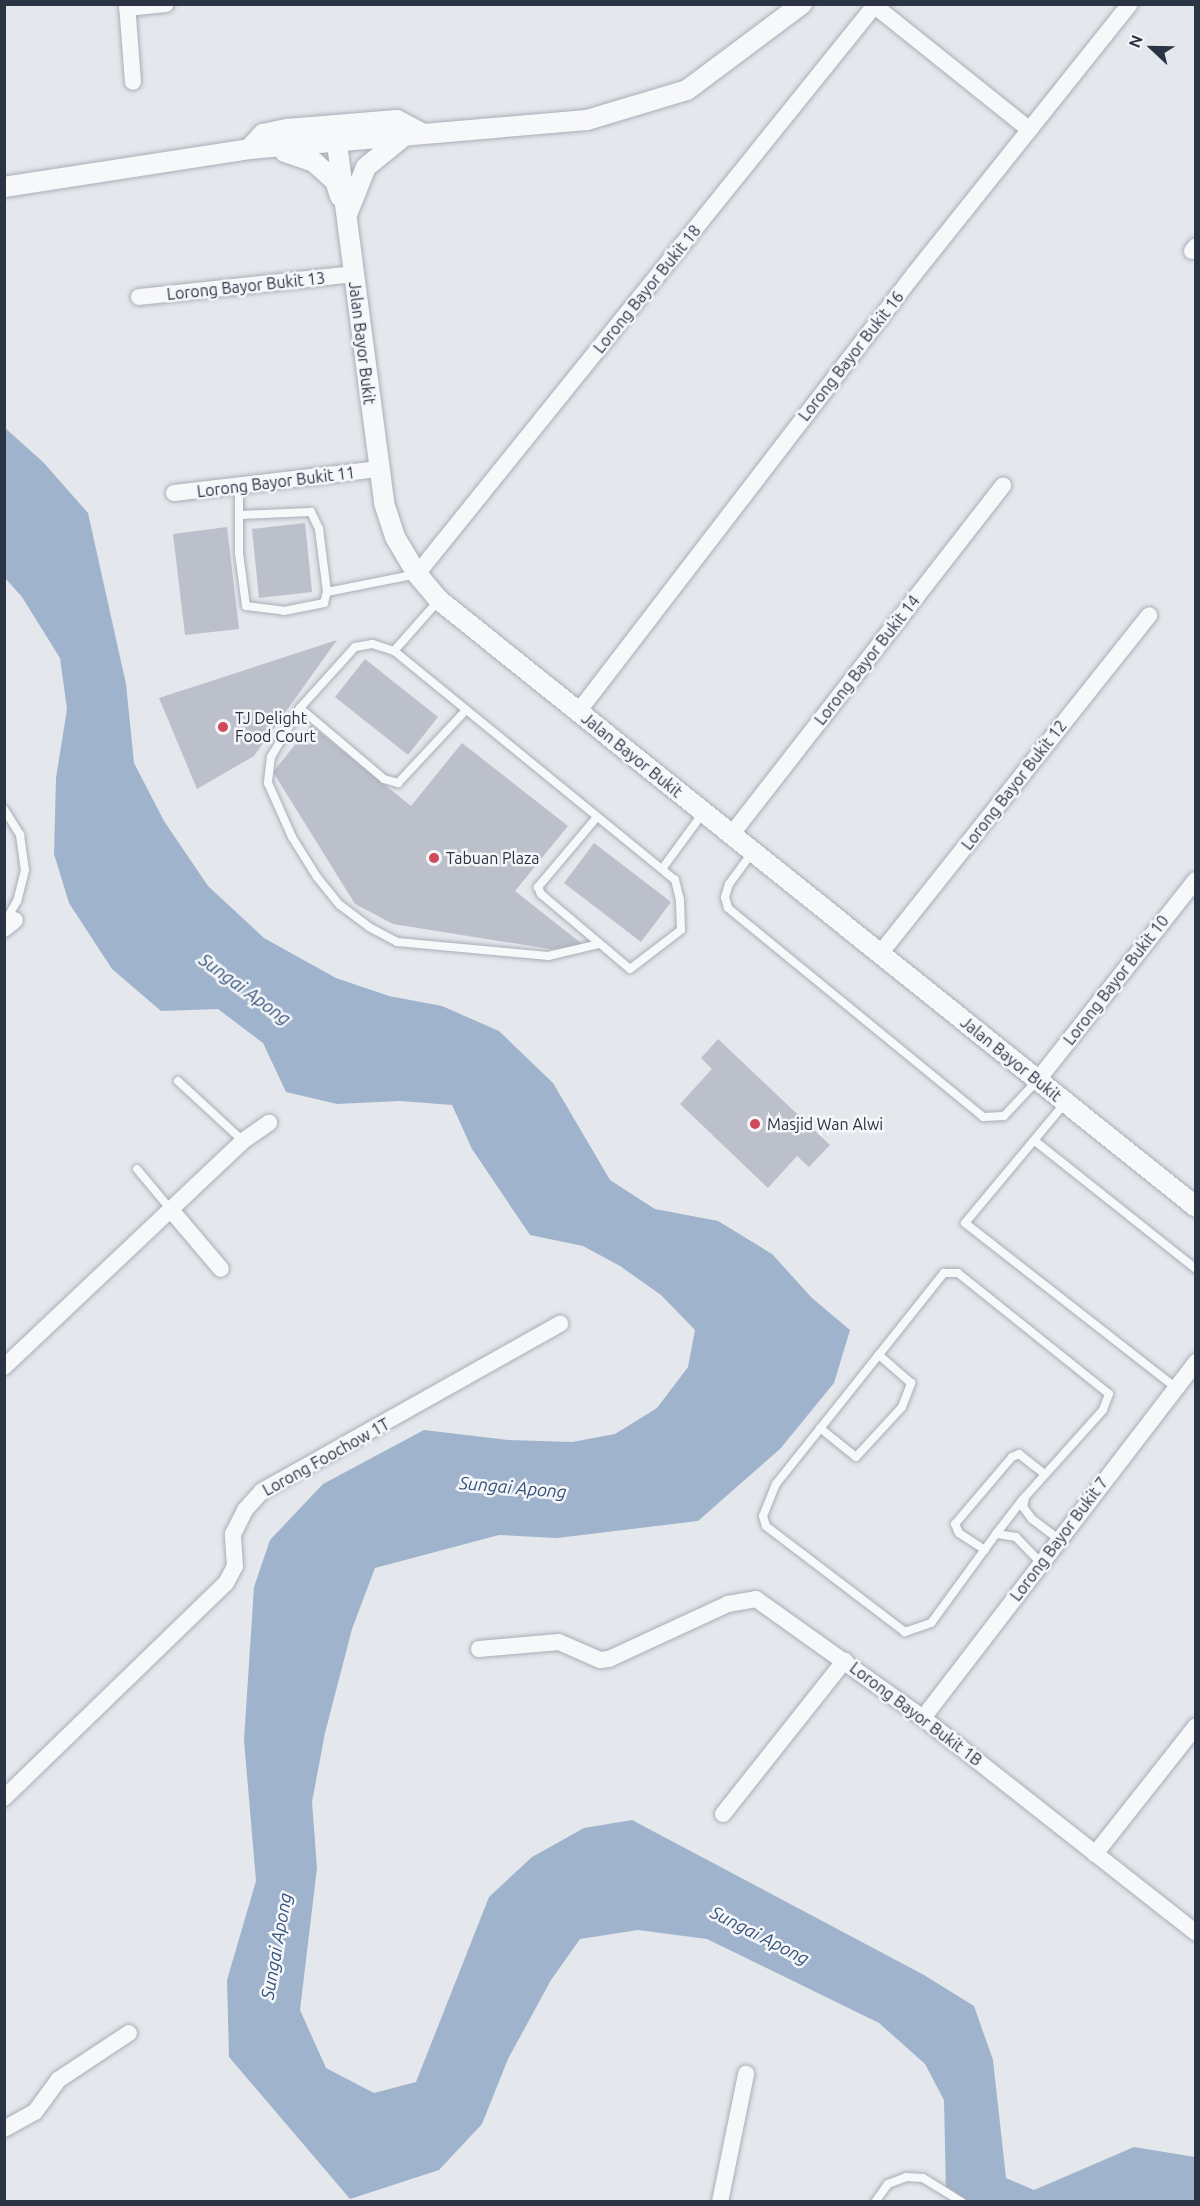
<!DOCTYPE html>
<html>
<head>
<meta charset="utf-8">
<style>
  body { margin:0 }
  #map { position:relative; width:1200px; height:2206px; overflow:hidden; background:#e4e7ec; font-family:Ubuntu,sans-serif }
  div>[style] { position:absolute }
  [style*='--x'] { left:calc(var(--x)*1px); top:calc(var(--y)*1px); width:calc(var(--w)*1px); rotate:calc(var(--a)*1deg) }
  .water>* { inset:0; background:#9fb4cc }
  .building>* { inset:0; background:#bbc0ca }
  .roads { filter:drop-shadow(0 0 2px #a9aeb7) drop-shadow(0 0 2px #a9aeb7) }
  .service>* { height:8px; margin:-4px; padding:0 4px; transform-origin:4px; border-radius:4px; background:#f7f8fa }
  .minor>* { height:16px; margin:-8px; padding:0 8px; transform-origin:8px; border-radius:8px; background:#f7f8fa }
  .tertiary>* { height:20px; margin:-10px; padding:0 10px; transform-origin:10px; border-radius:10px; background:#f7f8fa }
  .dots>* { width:16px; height:16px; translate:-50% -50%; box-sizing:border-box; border:3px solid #f4f6f9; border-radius:50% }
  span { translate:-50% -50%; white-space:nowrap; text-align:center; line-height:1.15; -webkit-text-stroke:5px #f4f6f9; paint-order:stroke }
  .street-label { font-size:16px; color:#2b3445 }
  .poi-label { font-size:16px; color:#2b3445 }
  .left { translate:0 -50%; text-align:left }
  .water-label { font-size:18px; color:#34527a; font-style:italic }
  .frame { position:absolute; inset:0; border:6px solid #2b3445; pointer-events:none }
  .north { position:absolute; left:1122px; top:18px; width:60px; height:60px; -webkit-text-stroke:4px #f4f6f9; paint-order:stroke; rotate:292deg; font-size:16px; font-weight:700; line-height:24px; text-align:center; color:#2b3445 }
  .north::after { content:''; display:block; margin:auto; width:21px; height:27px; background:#2b3445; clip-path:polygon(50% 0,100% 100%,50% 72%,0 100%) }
</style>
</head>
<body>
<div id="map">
  <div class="water">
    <div style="clip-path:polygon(4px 427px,43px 462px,88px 513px,126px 684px,134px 763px,164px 821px,208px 886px,264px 938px,336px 978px,389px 996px,442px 1006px,499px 1031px,553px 1083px,610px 1180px,655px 1209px,718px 1221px,772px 1254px,812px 1298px,850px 1330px,834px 1383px,780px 1449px,698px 1521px,557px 1538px,499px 1535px,375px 1568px,352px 1629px,325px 1733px,312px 1802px,317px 1868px,300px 2010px,326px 2068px,374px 2093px,416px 2082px,489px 1897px,532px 1857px,584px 1828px,632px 1820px,924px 1975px,974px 2006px,993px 2060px,1006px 2178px,1034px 2190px,1134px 2147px,1195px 2157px,1195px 2201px,950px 2201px,946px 2192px,944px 2100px,925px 2064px,879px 2023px,707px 1939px,638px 1930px,580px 1939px,551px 1980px,508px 2059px,482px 2124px,439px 2170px,350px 2199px,229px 2057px,227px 1980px,256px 1881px,244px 1740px,254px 1587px,270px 1540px,323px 1484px,424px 1430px,508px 1440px,572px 1442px,615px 1434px,657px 1408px,688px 1367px,695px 1330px,661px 1295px,620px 1266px,583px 1246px,530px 1235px,472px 1149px,452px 1105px,400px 1101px,337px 1104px,286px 1092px,263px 1043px,218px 1009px,161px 1011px,112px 969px,69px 903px,54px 854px,56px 778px,67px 709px,60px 658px,22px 597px,5px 578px)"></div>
  </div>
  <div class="building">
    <div style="clip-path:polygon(305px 523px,312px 592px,259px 598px,252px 529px)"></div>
    <div style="clip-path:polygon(227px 527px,239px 629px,185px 635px,173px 534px)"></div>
    <div style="clip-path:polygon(337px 640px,254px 756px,197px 789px,159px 698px)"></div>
    <div style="clip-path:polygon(365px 659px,438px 717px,408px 755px,335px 697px)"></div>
    <div style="clip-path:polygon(311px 725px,411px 806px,462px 743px,568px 826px,515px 891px,586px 947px,550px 949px,393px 924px,355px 904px,273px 772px)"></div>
    <div style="clip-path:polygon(594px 843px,671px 902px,641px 942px,564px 883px)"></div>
    <div style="clip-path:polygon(718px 1039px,830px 1145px,809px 1167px,797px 1156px,768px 1188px,680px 1104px,712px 1069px,701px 1058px)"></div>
  </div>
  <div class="roads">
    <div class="service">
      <div style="--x:239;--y:487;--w:66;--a:90"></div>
      <div style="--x:239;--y:553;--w:53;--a:82.5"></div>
      <div style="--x:246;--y:606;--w:38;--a:7"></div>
      <div style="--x:284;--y:611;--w:41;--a:-11.3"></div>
      <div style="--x:324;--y:603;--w:11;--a:-75"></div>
      <div style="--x:327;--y:592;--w:64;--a:-97.2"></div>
      <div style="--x:319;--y:529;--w:19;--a:-115"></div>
      <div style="--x:311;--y:512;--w:71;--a:177.6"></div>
      <div style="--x:327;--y:592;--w:92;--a:-11.3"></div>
      <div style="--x:394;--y:651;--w:68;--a:-48.6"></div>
      <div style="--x:300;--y:708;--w:110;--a:40.2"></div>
      <div style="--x:384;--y:779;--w:15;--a:16"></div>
      <div style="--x:398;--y:783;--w:100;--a:-47"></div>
      <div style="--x:4;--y:809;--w:31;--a:58"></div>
      <div style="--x:20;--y:835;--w:35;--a:82"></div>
      <div style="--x:25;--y:870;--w:32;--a:104"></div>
      <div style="--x:17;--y:901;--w:24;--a:120"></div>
      <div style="--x:597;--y:817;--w:92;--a:130.1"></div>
      <div style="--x:538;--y:887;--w:8;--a:67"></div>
      <div style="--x:541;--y:894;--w:116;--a:40.1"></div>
      <div style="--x:630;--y:969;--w:64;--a:-37.4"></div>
      <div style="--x:681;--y:930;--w:30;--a:-92"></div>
      <div style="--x:680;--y:900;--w:21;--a:-104"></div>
      <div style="--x:675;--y:880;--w:362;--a:-140.8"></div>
      <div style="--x:394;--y:651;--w:23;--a:-162"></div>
      <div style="--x:372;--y:644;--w:17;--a:170"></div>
      <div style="--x:355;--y:647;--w:82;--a:132"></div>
      <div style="--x:300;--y:708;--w:57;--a:120.6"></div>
      <div style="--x:271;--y:757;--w:26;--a:97"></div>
      <div style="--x:268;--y:783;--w:59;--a:66"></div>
      <div style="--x:292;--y:837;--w:47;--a:58"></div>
      <div style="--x:317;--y:877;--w:36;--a:51"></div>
      <div style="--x:340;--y:905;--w:36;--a:37"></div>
      <div style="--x:369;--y:927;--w:32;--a:28"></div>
      <div style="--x:397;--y:942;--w:152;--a:5.3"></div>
      <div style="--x:548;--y:956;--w:52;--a:-13.2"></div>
      <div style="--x:751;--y:854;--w:37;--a:126"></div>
      <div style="--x:729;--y:884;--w:14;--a:107"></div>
      <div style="--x:725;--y:897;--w:11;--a:75"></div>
      <div style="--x:728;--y:908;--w:330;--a:39.3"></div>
      <div style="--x:983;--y:1117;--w:21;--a:-3"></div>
      <div style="--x:1004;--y:1116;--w:48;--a:-46.7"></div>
      <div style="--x:662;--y:869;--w:69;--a:-53.8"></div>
      <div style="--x:178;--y:1081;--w:88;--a:42.7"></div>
      <div style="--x:1065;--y:1103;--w:156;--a:129.8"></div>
      <div style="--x:965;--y:1223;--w:265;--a:38"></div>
      <div style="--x:1035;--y:1141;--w:206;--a:38.5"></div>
      <div style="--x:137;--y:1169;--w:53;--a:50.3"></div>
      <div style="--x:820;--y:1428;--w:46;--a:38.9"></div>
      <div style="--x:856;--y:1457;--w:68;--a:-47.4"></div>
      <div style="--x:902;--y:1407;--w:26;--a:-69"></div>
      <div style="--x:911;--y:1383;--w:43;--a:-138.8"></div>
      <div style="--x:996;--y:1534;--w:44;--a:-52.4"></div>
      <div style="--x:985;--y:1550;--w:31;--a:-147"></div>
      <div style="--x:959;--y:1533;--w:10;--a:-114"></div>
      <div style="--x:955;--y:1524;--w:88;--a:-49.6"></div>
      <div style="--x:1012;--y:1457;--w:8;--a:-23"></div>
      <div style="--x:1019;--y:1454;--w:33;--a:38"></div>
      <div style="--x:1041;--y:1563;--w:36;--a:-134"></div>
      <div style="--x:1016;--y:1537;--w:20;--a:-171"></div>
      <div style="--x:996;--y:1534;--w:110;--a:126.1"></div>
      <div style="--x:931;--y:1623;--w:28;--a:161"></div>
      <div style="--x:905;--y:1632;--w:175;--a:-142.7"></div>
      <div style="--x:766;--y:1526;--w:10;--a:-107"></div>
      <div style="--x:763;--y:1516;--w:35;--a:-68"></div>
      <div style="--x:776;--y:1484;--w:270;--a:-51.5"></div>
      <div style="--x:944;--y:1273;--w:14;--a:0"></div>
      <div style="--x:958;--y:1273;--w:193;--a:38.7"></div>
      <div style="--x:1109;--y:1394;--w:17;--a:111"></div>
      <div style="--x:1103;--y:1410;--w:117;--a:131.9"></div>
      <div style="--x:1025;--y:1497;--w:10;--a:101"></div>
      <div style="--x:1023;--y:1507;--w:15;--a:53"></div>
      <div style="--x:1032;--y:1519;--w:34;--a:37"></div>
      <div style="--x:875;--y:2202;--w:22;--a:-54"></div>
      <div style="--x:888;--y:2184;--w:19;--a:-21"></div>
      <div style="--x:906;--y:2177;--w:17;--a:3"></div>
      <div style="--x:923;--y:2178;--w:46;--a:31.6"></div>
    </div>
    <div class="minor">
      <div style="--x:127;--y:4;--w:78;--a:85.6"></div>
      <div style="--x:875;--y:6;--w:198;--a:38.7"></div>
      <div style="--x:127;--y:8;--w:39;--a:-6"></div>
      <div style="--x:1192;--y:251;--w:6;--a:-51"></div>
      <div style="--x:139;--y:297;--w:216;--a:-6.1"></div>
      <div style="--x:174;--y:493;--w:205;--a:-6.7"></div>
      <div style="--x:417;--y:574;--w:732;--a:-51.16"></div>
      <div style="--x:578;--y:712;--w:553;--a:-52.49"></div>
      <div style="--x:915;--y:273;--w:344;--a:-51.4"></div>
      <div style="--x:731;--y:835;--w:443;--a:-52.1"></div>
      <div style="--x:4;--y:929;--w:14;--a:-39"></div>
      <div style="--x:879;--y:955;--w:434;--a:-51.5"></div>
      <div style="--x:1037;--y:1081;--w:256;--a:-51.7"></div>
      <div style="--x:171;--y:1210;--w:77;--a:49.7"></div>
      <div style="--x:4;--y:1367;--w:329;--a:-43.4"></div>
      <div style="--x:243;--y:1141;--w:32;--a:-35"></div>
      <div style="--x:479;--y:1649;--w:80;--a:-5"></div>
      <div style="--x:559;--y:1642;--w:45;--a:23.7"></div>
      <div style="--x:600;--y:1660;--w:9;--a:-6"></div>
      <div style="--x:609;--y:1659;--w:131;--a:-24.8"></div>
      <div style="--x:728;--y:1604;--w:28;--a:-10"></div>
      <div style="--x:756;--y:1599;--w:205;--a:35.5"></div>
      <div style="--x:923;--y:1718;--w:347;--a:38.2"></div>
      <div style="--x:923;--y:1718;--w:449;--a:-52.5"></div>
      <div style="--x:4;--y:1798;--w:309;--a:-44.1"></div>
      <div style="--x:226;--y:1583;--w:19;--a:-62"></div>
      <div style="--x:235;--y:1566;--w:32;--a:-94"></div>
      <div style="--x:233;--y:1534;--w:27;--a:-63"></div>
      <div style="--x:245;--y:1510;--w:25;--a:-48"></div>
      <div style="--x:262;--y:1491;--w:342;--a:-29.3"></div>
      <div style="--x:723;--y:1814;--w:196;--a:-51.6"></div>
      <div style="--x:1095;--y:1854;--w:163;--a:-51.7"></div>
      <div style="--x:4;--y:2129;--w:35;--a:-29"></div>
      <div style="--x:35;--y:2112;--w:39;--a:-54"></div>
      <div style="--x:58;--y:2080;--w:85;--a:-33.5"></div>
      <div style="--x:720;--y:2202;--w:131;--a:-78.5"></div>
    </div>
    <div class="tertiary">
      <div style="--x:337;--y:144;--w:362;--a:82.5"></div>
      <div style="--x:384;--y:503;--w:36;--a:72"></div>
      <div style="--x:395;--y:537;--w:43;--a:59.3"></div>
      <div style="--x:417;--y:574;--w:34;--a:50"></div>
      <div style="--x:439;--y:600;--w:970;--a:38.72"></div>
      <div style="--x:249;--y:149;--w:21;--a:-47"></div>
      <div style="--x:263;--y:134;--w:25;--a:-12"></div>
      <div style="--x:287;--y:129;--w:110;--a:-4.7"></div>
      <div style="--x:397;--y:120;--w:27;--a:28"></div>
      <div style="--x:285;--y:152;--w:31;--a:19"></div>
      <div style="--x:314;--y:162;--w:28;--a:42"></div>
      <div style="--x:335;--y:181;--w:16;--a:72"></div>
      <div style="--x:4;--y:187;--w:248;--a:-8.8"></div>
      <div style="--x:249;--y:149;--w:339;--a:-4.9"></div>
      <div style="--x:587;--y:120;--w:104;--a:-16.7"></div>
      <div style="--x:687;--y:90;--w:144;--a:-36.8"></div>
      <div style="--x:348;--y:212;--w:48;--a:-68.2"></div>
      <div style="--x:366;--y:167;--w:48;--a:-39"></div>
    </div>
  </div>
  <div class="dots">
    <div style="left:223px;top:727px;background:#d1495b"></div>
    <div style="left:434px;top:858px;background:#d1495b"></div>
    <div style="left:755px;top:1124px;background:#d1495b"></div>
  </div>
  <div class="street-label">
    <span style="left:246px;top:286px;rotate:-6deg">Lorong Bayor Bukit 13</span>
    <span style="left:647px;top:289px;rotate:-51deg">Lorong Bayor Bukit 18</span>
    <span style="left:362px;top:343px;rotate:83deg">Jalan Bayor Bukit</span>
    <span style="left:851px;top:356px;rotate:-52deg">Lorong Bayor Bukit 16</span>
    <span style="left:276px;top:482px;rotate:-7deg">Lorong Bayor Bukit 11</span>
    <span style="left:867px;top:660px;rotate:-52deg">Lorong Bayor Bukit 14</span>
    <span style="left:632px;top:755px;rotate:39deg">Jalan Bayor Bukit</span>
    <span style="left:1014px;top:785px;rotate:-52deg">Lorong Bayor Bukit 12</span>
    <span style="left:1116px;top:980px;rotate:-52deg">Lorong Bayor Bukit 10</span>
    <span style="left:1011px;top:1059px;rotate:39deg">Jalan Bayor Bukit</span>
    <span style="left:326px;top:1457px;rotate:-29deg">Lorong Foochow 1T</span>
    <span style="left:1059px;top:1539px;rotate:-53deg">Lorong Bayor Bukit 7</span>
    <span style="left:916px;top:1714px;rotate:37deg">Lorong Bayor Bukit 1B</span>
  </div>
  <div class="poi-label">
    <span class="left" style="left:235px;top:727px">TJ Delight<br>Food Court</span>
    <span class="left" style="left:446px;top:858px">Tabuan Plaza</span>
    <span class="left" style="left:767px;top:1124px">Masjid Wan Alwi</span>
  </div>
  <div class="water-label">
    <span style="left:245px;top:989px;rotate:36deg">Sungai Apong</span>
    <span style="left:513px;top:1487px;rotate:5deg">Sungai Apong</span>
    <span style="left:760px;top:1935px;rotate:27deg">Sungai Apong</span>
    <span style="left:276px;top:1946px;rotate:-80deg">Sungai Apong</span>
  </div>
  <div class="frame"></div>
  <div class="north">N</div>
</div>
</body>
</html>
